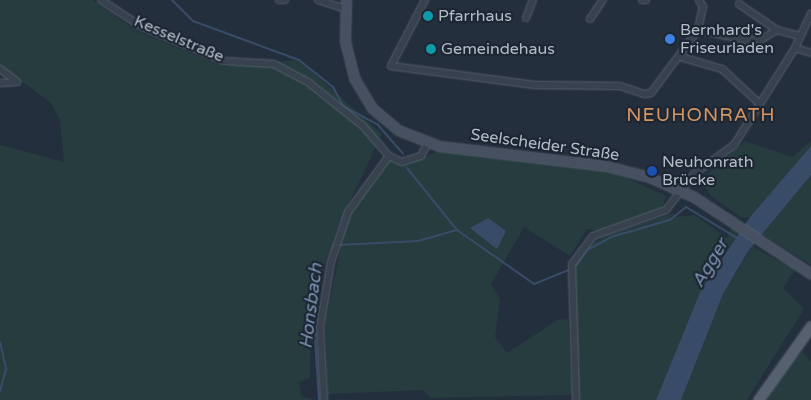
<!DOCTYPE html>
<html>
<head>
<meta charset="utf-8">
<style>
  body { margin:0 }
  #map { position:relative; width:811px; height:400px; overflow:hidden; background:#242f3e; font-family:"Varela Round",sans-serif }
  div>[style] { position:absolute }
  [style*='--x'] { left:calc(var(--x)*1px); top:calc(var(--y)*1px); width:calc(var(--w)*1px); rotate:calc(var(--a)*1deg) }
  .green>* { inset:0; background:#263c3f }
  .water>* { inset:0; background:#394c67 }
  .stream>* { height:2px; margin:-1px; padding:0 1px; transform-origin:1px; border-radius:1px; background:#394c67 }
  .roads { filter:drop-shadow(0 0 1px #565f6c) drop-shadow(0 0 1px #565f6c) }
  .street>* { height:6px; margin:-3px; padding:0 3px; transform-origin:3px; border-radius:3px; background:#38414e }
  .secondary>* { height:9px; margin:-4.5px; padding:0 4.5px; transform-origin:4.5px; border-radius:4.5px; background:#465061 }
  .primary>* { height:10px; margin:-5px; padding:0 5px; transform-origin:5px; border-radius:5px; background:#56606e }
  .dots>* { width:14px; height:14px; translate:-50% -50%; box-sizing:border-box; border:2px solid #1d2633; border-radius:50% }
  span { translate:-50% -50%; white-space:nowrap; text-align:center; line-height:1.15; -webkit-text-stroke:4.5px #1d2633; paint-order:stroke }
  .poi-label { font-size:16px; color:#b4bcc9 }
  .left { translate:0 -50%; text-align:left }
  .street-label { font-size:16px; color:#b4bcc9 }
  .water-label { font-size:18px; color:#7c92b1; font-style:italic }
  .quarter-label { font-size:19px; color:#d59563; letter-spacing:1px }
</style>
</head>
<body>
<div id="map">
  <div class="green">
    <div style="clip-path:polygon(0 0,93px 0,138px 32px,225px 67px,299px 60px,382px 134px,338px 226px,311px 305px,310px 378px,299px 382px,301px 396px,314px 400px,0 400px,0 145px,64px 162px,60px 120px,51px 103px,26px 84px,0 75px)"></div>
    <div style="clip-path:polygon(745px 141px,792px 157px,811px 141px,811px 146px,750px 217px,742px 218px,710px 195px,701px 180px)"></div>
    <div style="clip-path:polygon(439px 151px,614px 172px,666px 196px,663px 206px,650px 215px,599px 231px,587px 229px,570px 256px,524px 227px,491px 284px,500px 300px,495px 337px,507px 353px,559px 319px,568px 320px,572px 395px,431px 398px,423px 390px,328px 394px,325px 322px,341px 248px,336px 248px,350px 214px,389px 160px,404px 165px)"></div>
    <div style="clip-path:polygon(811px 175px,811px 265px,761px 234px)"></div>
    <div style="clip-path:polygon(673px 213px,676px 217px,695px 215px,727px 238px,732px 227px,739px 232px,701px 290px,656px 400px,578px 400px,574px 263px,587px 246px,607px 235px)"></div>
    <div style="clip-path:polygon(755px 242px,754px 248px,795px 269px,783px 288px,804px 309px,747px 400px,681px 400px,723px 294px)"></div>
    <div style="clip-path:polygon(802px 352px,811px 361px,811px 400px,767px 400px,787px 366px)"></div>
  </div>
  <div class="water">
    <div style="clip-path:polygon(811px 146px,811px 175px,749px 250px,723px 294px,681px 400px,656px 400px,701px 290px,750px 217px)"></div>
    <div style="clip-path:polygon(488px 218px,506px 231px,497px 249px,470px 228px)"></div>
  </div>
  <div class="stream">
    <div style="--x:172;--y:0;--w:30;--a:45"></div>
    <div style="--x:193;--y:21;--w:113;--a:20.2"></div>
    <div style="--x:299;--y:60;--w:43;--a:38.5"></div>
    <div style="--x:333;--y:87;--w:21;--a:62"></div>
    <div style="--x:343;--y:106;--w:40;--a:28"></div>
    <div style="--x:378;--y:125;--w:38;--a:49"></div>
    <div style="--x:407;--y:168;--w:80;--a:51.1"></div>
    <div style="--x:338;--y:245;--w:80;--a:-2.9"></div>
    <div style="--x:418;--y:241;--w:41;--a:-15.8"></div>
    <div style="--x:457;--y:230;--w:94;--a:35"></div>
    <div style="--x:534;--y:284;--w:37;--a:-22"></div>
    <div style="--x:577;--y:265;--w:18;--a:-56"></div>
    <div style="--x:587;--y:250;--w:27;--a:-28"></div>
    <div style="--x:611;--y:237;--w:61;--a:-16.1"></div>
    <div style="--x:670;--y:220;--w:21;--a:-39"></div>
    <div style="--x:686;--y:207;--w:60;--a:31.3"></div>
    <div style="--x:0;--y:342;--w:28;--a:77"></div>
    <div style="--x:6;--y:369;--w:23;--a:105"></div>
    <div style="--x:319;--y:400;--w:62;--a:-93.7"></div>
    <div style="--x:315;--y:338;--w:95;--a:-79"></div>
  </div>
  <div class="roads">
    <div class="street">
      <div style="--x:101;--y:0;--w:49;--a:33.4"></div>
      <div style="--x:142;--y:27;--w:88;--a:22.8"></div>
      <div style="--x:223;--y:61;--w:51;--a:3.4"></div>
      <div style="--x:274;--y:64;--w:38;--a:28"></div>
      <div style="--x:308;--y:82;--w:70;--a:38.7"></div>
      <div style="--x:363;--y:126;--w:40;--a:49"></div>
      <div style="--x:389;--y:156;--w:14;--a:25"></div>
      <div style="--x:402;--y:162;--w:20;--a:-18"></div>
      <div style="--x:421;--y:156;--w:15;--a:-62"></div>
      <div style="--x:279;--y:0;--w:6;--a:0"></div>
      <div style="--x:318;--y:0;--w:28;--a:18"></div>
      <div style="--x:425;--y:0;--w:74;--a:117.3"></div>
      <div style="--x:391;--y:66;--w:145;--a:7.5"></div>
      <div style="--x:535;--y:85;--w:85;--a:0.7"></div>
      <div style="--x:620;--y:86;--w:26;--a:18"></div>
      <div style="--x:645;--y:94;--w:6;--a:-9"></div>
      <div style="--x:651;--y:93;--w:79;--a:-53.3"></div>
      <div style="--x:698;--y:30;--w:24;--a:-78"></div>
      <div style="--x:703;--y:7;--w:8;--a:-120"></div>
      <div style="--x:642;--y:0;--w:4;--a:0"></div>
      <div style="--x:739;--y:4;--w:46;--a:34.4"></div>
      <div style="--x:526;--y:18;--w:19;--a:-69"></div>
      <div style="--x:590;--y:19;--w:23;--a:-56"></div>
      <div style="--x:698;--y:30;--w:50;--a:11.5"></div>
      <div style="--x:747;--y:40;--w:15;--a:-4"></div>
      <div style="--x:762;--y:39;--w:17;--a:-31"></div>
      <div style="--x:777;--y:30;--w:24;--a:15"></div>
      <div style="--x:795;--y:48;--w:17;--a:17"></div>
      <div style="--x:681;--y:57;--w:43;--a:16.3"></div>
      <div style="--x:722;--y:69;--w:50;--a:42.6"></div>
      <div style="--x:0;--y:69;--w:21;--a:37"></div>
      <div style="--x:0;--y:83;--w:17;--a:-3"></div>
      <div style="--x:324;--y:400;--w:73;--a:-93.1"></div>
      <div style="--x:320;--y:327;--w:66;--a:-80.4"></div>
      <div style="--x:331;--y:262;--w:53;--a:-71.2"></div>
      <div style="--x:348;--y:212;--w:69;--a:-53.8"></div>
      <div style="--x:576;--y:400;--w:136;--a:-91.7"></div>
      <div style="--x:572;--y:264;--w:35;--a:-53"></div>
      <div style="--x:593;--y:236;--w:77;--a:-19.6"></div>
      <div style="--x:666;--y:210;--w:46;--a:-52.1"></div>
      <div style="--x:694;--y:174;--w:49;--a:-35.9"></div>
      <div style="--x:734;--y:145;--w:115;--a:-57.8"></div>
      <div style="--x:795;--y:48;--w:38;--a:-65"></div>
    </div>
    <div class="secondary">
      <div style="--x:346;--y:0;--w:41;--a:91.4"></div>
      <div style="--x:345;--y:41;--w:38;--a:76"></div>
      <div style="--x:354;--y:78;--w:35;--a:59"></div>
      <div style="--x:372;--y:108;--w:34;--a:40"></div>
      <div style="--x:398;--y:130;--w:44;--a:21.3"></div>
      <div style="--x:439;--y:146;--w:169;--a:6.8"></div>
      <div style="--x:607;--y:166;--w:43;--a:14.7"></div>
      <div style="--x:649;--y:177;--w:49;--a:24"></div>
      <div style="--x:694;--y:197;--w:140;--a:33.3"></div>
    </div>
    <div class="primary">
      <div style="--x:759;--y:400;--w:90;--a:-54.5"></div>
    </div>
  </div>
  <div class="dots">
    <div style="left:428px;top:16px;background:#0f9aa8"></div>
    <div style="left:670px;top:39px;background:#3f7fe0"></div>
    <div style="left:431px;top:49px;background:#0f9aa8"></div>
    <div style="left:652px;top:171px;background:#1a4fb4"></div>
  </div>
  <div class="poi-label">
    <span class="left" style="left:438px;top:16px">Pfarrhaus</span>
    <span class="left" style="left:680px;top:39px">Bernhard's<br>Friseurladen</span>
    <span class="left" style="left:441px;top:49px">Gemeindehaus</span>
    <span class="left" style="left:662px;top:171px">Neuhonrath<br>Brücke</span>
  </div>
  <div class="street-label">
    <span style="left:179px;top:39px;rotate:23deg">Kesselstraße</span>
    <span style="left:545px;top:145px;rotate:8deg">Seelscheider Straße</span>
  </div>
  <div class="water-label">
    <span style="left:710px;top:263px;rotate:-59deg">Agger</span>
    <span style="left:311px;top:306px;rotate:-83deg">Honsbach</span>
  </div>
  <div class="quarter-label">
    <span style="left:701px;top:116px">NEUHONRATH</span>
  </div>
</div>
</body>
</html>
